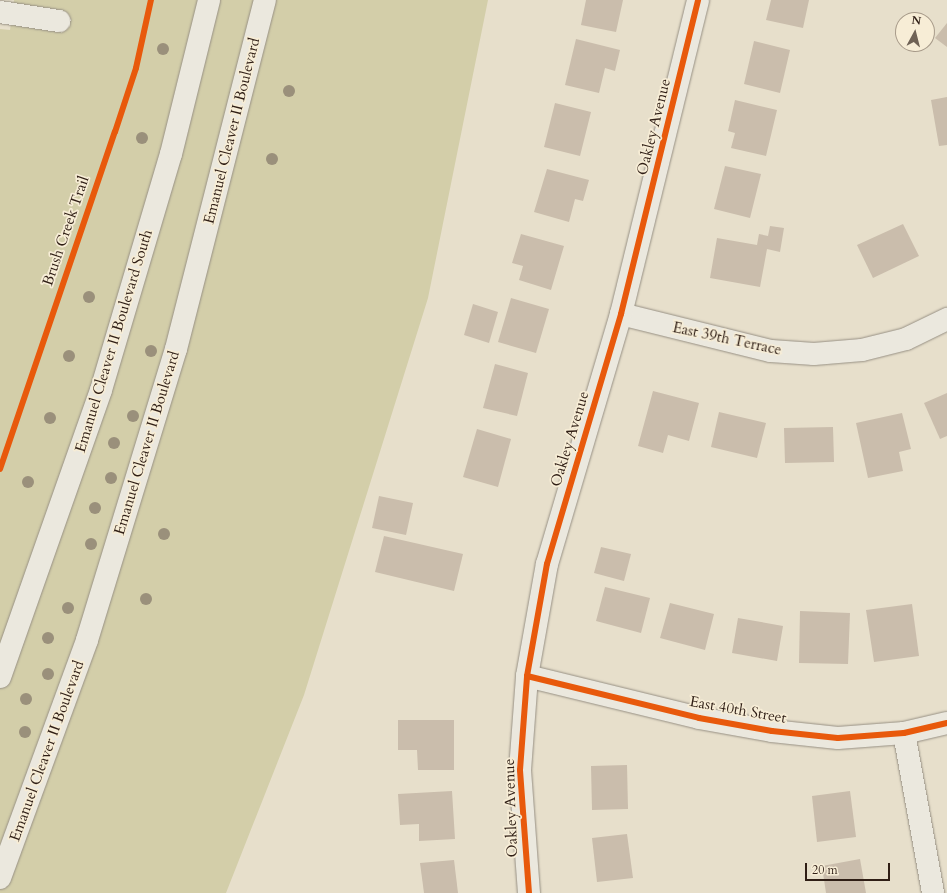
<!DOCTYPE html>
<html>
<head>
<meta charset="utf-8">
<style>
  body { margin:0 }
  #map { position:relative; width:947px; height:893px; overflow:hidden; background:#e7dfcb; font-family:Cardo,serif }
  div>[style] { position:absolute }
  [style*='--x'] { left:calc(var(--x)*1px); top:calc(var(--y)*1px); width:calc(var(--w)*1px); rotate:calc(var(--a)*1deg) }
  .green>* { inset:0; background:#d3cea9 }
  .building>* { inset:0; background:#cabdac }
  .roads { filter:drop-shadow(0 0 1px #979084) drop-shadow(0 0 1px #979084) }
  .street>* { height:22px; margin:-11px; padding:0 11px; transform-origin:11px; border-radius:11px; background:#ebe8de }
  .secondary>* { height:22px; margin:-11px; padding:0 11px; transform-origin:11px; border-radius:11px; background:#ebe8de }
  .cycleway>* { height:6px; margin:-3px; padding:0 3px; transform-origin:3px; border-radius:3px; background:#e8590c }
  .trees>* { width:12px; height:12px; margin:-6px; border-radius:50%; background:#9a907b }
  span { translate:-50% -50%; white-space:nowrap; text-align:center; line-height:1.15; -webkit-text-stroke:3.5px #f7edd6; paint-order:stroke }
  .street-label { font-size:15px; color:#2f1e15 }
  .north { position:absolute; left:895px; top:12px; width:40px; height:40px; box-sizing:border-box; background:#f7edd6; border:1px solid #a79a89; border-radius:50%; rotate:7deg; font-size:11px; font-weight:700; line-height:16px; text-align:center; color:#2f1e15 }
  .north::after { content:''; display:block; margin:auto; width:14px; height:18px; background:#6f6255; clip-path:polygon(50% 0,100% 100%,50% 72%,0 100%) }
  .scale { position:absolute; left:805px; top:863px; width:85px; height:18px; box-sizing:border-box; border:2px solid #2f1e15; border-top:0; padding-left:5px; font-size:12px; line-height:14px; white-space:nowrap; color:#2f1e15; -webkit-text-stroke:3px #f7edd6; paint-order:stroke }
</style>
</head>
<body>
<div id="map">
  <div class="green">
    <div style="clip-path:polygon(14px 0,488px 0,428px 298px,304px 695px,226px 893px,0 893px,0 29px,10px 30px)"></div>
  </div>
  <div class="building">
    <div style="clip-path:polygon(586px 0,623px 0,616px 32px,581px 25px)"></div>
    <div style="clip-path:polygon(771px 0,809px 0,803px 28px,766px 20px)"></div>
    <div style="clip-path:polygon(947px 23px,947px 47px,935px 38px)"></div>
    <div style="clip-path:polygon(576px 39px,620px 50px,615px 71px,605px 68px,599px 93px,565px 85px)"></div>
    <div style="clip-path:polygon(754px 41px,790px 50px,780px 93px,744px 84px)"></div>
    <div style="clip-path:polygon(947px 97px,947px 145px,939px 146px,931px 100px)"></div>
    <div style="clip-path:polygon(735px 100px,777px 110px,766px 156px,731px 148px,735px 133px,728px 131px)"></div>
    <div style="clip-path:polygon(555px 103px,591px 112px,580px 156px,544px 147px)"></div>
    <div style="clip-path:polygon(725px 166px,761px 174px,750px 218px,714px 209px)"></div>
    <div style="clip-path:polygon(547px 169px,589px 180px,583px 201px,575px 199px,569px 222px,534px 212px)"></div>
    <div style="clip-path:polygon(903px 224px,919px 256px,873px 278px,857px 245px)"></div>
    <div style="clip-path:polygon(770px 226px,784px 228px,780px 252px,767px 249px,760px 287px,710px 278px,717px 238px,757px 245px,759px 234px,768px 236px)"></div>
    <div style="clip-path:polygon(521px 234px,564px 246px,551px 290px,519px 280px,523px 266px,512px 263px)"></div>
    <div style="clip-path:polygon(511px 298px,549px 309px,536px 353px,498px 342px)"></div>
    <div style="clip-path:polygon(473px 304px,498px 312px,489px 343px,464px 335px)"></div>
    <div style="clip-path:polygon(495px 364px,528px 373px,517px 416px,483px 408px)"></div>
    <div style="clip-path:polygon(653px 391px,699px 403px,689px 441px,668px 435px,663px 453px,638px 446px)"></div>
    <div style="clip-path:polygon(947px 393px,947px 436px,940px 439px,924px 403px)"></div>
    <div style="clip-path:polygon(719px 412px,766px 423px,757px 458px,711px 447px)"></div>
    <div style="clip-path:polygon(902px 413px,911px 449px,899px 452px,903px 471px,868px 478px,856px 423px)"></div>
    <div style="clip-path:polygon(833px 427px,834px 462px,785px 463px,784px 428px)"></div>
    <div style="clip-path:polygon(477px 429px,511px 439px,498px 487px,463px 477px)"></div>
    <div style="clip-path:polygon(379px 496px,413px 503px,406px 535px,372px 528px)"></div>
    <div style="clip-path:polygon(384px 536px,463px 554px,454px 591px,375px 572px)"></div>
    <div style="clip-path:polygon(601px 547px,631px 554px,624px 581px,594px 573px)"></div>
    <div style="clip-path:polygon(605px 587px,650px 598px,641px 633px,596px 621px)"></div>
    <div style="clip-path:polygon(670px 603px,714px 614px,705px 650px,660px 638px)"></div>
    <div style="clip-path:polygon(912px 604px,919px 656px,874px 662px,866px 610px)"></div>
    <div style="clip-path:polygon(800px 611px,850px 613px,848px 664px,799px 663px)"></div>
    <div style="clip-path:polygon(738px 618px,783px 626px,777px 661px,732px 653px)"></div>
    <div style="clip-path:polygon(398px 720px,454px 720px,454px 770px,418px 770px,417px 750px,398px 750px)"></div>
    <div style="clip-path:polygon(627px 765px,628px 809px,592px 810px,591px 766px)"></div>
    <div style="clip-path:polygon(452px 791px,455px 839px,419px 841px,419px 824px,400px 825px,398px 794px)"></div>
    <div style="clip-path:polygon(850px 791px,856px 837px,817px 842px,812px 796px)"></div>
    <div style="clip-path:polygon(627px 834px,633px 878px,597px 882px,592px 838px)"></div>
    <div style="clip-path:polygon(860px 859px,866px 893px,826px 893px,822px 866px)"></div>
    <div style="clip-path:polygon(454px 860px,458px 893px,424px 893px,420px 863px)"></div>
  </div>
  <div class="roads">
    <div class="street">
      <div style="--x:0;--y:12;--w:60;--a:8.7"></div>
      <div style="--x:621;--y:314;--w:154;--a:13.9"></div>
      <div style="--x:771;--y:351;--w:43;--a:4"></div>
      <div style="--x:814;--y:354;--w:48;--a:-4.8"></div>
      <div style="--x:862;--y:350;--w:45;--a:-14"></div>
      <div style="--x:906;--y:339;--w:46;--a:-26"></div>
      <div style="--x:527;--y:676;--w:177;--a:13.7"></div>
      <div style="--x:699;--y:718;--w:74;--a:10.1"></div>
      <div style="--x:772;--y:731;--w:66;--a:6.1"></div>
      <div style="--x:838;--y:738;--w:66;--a:-4.3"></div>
      <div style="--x:904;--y:733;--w:44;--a:-13.1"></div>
      <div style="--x:904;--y:733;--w:163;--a:79.7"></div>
      <div style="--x:529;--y:893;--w:123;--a:-94.2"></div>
      <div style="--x:520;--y:770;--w:94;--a:-85.7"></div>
      <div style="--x:527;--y:676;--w:114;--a:-79.9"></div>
      <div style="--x:547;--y:564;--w:261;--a:-73.5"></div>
      <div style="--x:621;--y:314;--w:323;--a:-76.2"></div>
    </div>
    <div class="secondary">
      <div style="--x:0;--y:677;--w:304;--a:-70.6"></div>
      <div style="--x:101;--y:390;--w:246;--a:-73.5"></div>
      <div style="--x:171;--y:154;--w:159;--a:-76.1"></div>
      <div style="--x:0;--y:878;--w:253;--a:-69.9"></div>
      <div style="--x:87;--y:640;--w:304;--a:-73"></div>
      <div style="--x:176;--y:349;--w:360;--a:-75.7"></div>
    </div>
  </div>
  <div class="cycleway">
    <div style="--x:0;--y:469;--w:356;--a:-71.2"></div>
    <div style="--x:115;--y:132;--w:67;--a:-71.8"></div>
    <div style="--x:136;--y:68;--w:70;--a:-77.6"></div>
    <div style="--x:527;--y:676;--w:177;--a:13.7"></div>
    <div style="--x:699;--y:718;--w:74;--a:10.1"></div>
    <div style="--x:772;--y:731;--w:66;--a:6.1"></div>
    <div style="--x:838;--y:738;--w:66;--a:-4.3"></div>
    <div style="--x:904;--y:733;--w:44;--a:-13.1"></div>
    <div style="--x:529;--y:893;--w:123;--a:-94.2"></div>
    <div style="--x:520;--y:770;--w:94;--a:-85.7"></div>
    <div style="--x:527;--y:676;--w:114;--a:-79.9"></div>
    <div style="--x:547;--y:564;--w:261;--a:-73.5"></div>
    <div style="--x:621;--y:314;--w:323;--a:-76.2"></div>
  </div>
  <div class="trees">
    <div style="left:163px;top:49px"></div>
    <div style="left:289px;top:91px"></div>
    <div style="left:142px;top:138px"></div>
    <div style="left:272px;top:159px"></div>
    <div style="left:89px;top:297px"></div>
    <div style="left:151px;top:351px"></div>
    <div style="left:69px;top:356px"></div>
    <div style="left:133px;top:416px"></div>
    <div style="left:50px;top:418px"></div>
    <div style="left:114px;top:443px"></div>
    <div style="left:111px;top:478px"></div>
    <div style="left:28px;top:482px"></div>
    <div style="left:95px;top:508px"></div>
    <div style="left:164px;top:534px"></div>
    <div style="left:91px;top:544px"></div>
    <div style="left:146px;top:599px"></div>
    <div style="left:68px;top:608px"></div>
    <div style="left:48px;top:638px"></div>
    <div style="left:48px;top:674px"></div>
    <div style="left:26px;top:699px"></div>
    <div style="left:25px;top:732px"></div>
  </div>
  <div class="street-label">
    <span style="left:654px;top:127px;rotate:-76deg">Oakley Avenue</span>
    <span style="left:232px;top:131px;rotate:-76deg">Emanuel Cleaver II Boulevard</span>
    <span style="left:66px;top:231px;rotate:-71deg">Brush Creek Trail</span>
    <span style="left:727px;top:339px;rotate:12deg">East 39th Terrace</span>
    <span style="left:114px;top:341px;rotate:-73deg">Emanuel Cleaver II Boulevard South</span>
    <span style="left:570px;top:439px;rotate:-73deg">Oakley Avenue</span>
    <span style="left:147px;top:443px;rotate:-73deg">Emanuel Cleaver II Boulevard</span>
    <span style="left:738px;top:710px;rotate:10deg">East 40th Street</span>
    <span style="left:47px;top:751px;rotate:-70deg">Emanuel Cleaver II Boulevard</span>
    <span style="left:511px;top:808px;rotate:-92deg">Oakley Avenue</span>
  </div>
  <div class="north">N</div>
  <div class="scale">20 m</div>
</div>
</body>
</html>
